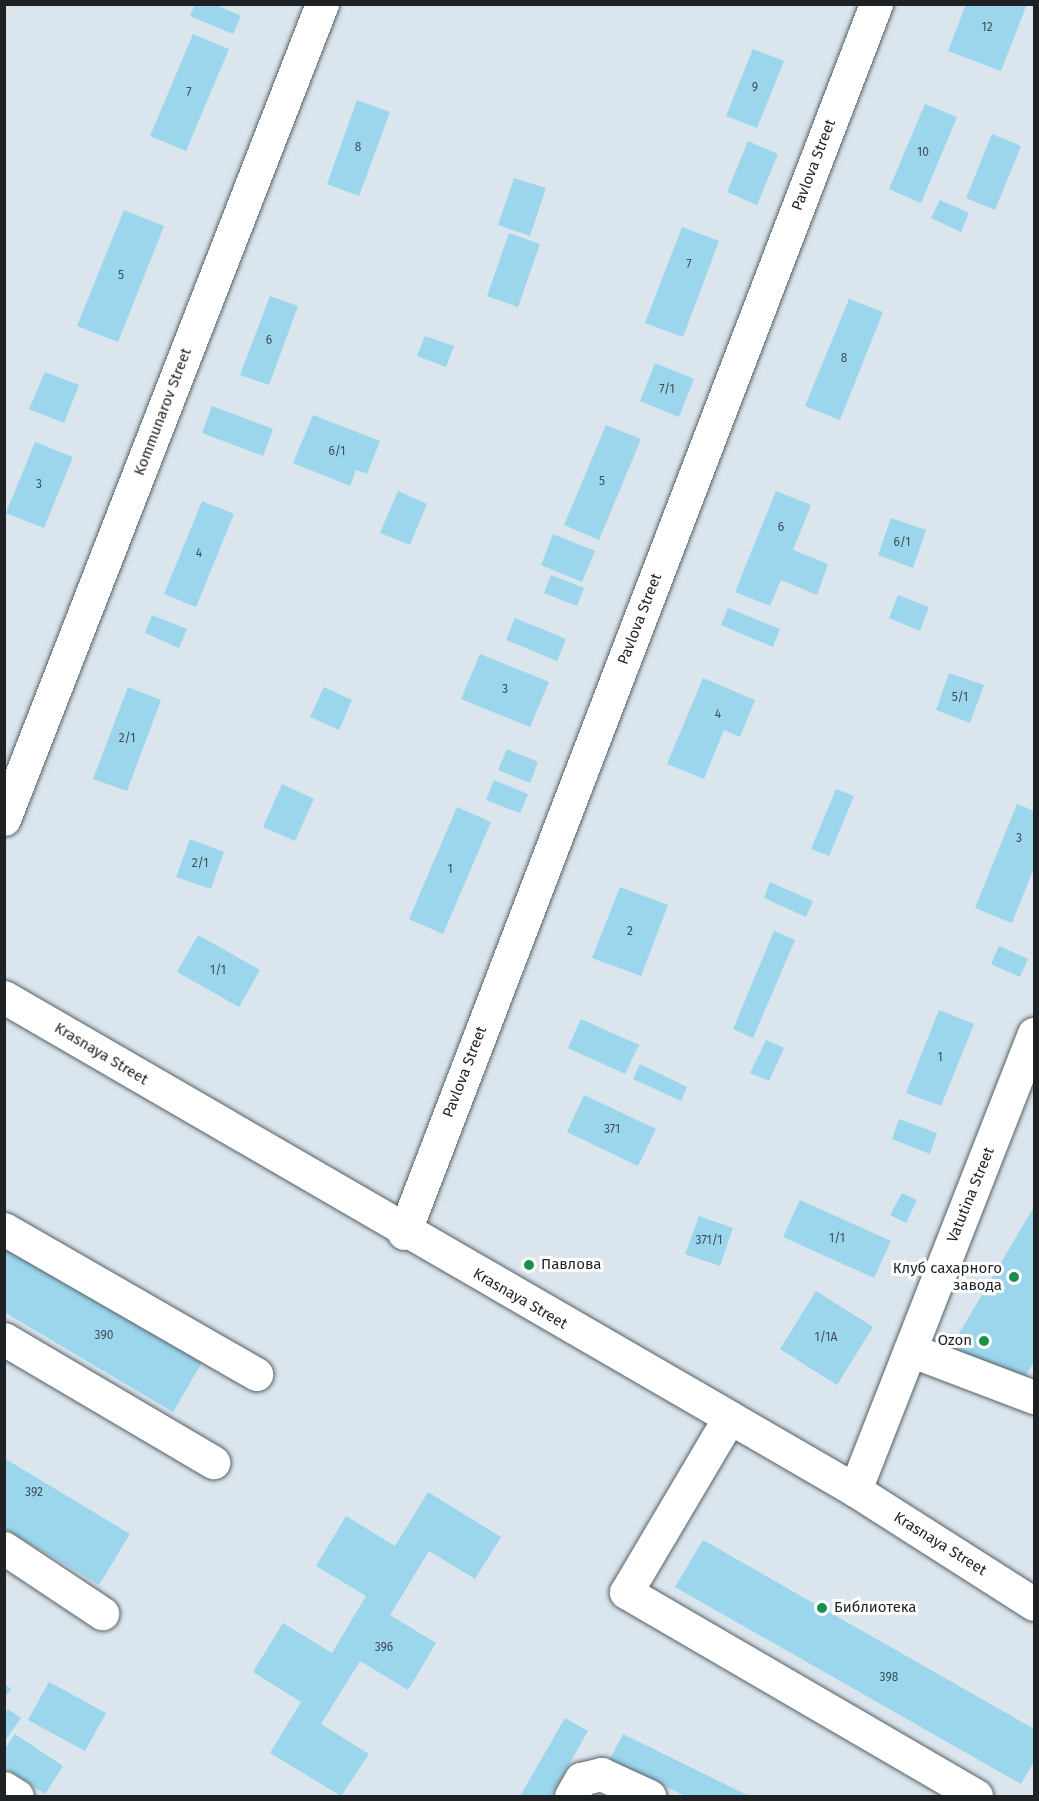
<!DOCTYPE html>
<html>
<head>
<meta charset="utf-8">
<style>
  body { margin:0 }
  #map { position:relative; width:1039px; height:1801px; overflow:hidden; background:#dae5ed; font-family:"Fira Sans",sans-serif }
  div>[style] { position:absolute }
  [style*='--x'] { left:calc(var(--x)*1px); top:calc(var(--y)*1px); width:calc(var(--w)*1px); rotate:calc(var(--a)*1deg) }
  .building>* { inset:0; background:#9bd6ed }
  .roads { filter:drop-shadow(0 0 2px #576068) drop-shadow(0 0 2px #576068) }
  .minor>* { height:33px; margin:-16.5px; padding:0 16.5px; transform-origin:16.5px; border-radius:16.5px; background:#fff }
  .dots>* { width:16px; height:16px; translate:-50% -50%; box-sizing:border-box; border:3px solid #fff; border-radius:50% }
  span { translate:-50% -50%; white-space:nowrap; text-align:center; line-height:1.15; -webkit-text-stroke:6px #fff; paint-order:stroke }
  .number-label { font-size:12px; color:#3d4f57 }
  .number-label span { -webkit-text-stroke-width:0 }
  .street-label { font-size:15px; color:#1e2225 }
  .poi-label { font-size:15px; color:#1e2225 }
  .left { translate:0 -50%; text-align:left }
  .right { translate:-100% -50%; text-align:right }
  .frame { position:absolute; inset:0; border:6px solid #1e2225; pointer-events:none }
</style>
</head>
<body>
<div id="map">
  <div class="building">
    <div style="clip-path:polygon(195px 4px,214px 4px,241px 16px,233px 34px,190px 16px)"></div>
    <div style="clip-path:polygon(966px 4px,1027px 4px,1001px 71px,948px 51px)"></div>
    <div style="clip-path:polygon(193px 34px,229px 49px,186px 151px,150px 136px)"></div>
    <div style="clip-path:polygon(753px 49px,784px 61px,757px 128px,726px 116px)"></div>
    <div style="clip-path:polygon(357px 100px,390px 112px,359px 196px,327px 184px)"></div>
    <div style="clip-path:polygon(925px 104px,957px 117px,921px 203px,889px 189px)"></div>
    <div style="clip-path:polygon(992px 134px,1021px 146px,995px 210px,966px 198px)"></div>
    <div style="clip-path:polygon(748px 141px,778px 154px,757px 205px,727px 192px)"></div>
    <div style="clip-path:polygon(514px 178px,546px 188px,530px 236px,498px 225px)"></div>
    <div style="clip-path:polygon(940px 200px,969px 213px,961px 232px,931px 218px)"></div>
    <div style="clip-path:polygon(124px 210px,164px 226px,118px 342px,77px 326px)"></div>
    <div style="clip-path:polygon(682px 227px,719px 241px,683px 337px,645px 323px)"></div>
    <div style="clip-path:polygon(509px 233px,540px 244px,518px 307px,487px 296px)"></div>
    <div style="clip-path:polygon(270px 296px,298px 306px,269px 385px,240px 375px)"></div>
    <div style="clip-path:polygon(849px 299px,883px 312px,840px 420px,805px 406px)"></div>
    <div style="clip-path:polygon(425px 336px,454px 346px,446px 367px,417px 356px)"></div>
    <div style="clip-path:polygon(655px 363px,694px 379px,679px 417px,640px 401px)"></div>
    <div style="clip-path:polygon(45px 372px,79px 385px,64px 423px,29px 409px)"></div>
    <div style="clip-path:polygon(212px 406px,273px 429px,263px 456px,202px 433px)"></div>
    <div style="clip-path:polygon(313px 415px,380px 441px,367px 474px,356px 470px,350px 486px,293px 463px)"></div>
    <div style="clip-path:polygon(606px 425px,641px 439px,599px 540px,564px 525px)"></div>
    <div style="clip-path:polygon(35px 442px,73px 457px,44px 528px,6px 513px)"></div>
    <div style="clip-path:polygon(398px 491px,427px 504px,410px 545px,380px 533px)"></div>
    <div style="clip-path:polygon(776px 491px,811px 505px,793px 550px,828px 564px,817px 595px,781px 580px,770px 606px,735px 592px)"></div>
    <div style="clip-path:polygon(202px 501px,234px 514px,196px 607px,164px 594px)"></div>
    <div style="clip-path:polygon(891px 518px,926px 530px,913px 568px,878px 555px)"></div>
    <div style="clip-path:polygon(553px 534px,595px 551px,582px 582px,541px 565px)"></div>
    <div style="clip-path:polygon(551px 575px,584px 588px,577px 606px,544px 593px)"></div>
    <div style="clip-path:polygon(898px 595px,929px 607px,920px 631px,889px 618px)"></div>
    <div style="clip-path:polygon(728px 608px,780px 629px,773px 647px,721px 625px)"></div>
    <div style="clip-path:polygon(152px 615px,187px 629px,179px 648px,145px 633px)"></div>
    <div style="clip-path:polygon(515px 618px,566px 639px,557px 661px,506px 640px)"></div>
    <div style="clip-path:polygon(480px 654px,549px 682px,530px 727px,461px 699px)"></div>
    <div style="clip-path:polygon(949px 673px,984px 685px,970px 723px,936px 710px)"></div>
    <div style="clip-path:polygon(703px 678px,755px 700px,740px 737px,724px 730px,704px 779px,667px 764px)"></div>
    <div style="clip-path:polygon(128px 687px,161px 700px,127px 791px,93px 779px)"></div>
    <div style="clip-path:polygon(324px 687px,352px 700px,339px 730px,310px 717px)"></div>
    <div style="clip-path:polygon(507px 749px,538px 762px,530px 783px,498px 770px)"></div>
    <div style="clip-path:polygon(494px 780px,528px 794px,520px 813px,486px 800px)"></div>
    <div style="clip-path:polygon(282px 784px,314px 799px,295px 841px,263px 827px)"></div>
    <div style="clip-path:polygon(836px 789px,854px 796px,829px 856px,811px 849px)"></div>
    <div style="clip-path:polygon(1017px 804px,1034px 811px,1034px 868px,1012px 923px,975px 908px)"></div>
    <div style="clip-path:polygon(457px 807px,491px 822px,443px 934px,409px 919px)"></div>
    <div style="clip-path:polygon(190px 839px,224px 852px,211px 889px,176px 877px)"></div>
    <div style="clip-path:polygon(770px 882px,813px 901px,806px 917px,764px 898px)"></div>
    <div style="clip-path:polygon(620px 887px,668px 905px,641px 976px,592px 958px)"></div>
    <div style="clip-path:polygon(774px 931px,795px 940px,753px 1038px,733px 1029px)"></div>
    <div style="clip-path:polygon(198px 935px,260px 970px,239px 1007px,177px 972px)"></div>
    <div style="clip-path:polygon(999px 946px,1028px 959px,1020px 977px,991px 964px)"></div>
    <div style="clip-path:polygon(939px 1010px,974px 1024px,941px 1106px,906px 1093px)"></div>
    <div style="clip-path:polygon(581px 1019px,639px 1045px,625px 1074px,568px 1048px)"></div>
    <div style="clip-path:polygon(766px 1040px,784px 1048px,769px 1081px,750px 1073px)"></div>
    <div style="clip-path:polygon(640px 1064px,687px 1087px,681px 1101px,633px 1079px)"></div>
    <div style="clip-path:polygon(584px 1095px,656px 1129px,638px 1166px,567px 1132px)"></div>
    <div style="clip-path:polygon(899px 1119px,937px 1133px,930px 1154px,892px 1139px)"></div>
    <div style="clip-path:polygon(902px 1193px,917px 1200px,906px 1223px,890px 1215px)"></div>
    <div style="clip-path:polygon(800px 1200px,891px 1241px,874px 1278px,783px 1237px)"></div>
    <div style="clip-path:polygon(1034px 1207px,1034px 1361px,1019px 1387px,951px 1347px)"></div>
    <div style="clip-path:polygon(699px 1216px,733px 1228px,720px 1266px,685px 1254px)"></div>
    <div style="clip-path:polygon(4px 1241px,204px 1359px,173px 1412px,4px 1312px)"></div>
    <div style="clip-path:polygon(816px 1291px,873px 1327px,837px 1385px,780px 1349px)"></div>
    <div style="clip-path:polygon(4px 1458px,130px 1534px,99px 1585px,4px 1528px)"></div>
    <div style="clip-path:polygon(428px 1492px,501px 1537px,475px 1579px,429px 1551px,390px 1615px,436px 1643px,408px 1690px,360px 1661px,321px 1724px,369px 1754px,341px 1796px,270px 1753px,301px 1702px,253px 1672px,283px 1623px,332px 1653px,366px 1596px,316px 1566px,346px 1516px,395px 1546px)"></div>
    <div style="clip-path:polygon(703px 1540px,1034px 1729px,1034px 1761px,1021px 1784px,675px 1587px)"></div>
    <div style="clip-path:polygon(49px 1682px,106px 1713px,85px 1751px,28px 1720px)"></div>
    <div style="clip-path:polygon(4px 1684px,11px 1689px,4px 1698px)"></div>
    <div style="clip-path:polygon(8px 1709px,21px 1718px,4px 1742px,4px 1715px)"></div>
    <div style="clip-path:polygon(565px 1718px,588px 1731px,551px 1796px,520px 1796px)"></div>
    <div style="clip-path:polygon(15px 1734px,63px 1766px,45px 1794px,4px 1767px,4px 1750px)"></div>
    <div style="clip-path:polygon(623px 1734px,749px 1796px,685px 1796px,610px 1759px)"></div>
  </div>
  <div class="roads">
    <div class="minor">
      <div style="--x:4;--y:819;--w:875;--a:-68.69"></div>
      <div style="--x:4;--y:997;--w:983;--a:30.08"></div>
      <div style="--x:855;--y:1490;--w:212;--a:32.5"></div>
      <div style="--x:4;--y:1229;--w:291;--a:29.9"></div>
      <div style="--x:404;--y:1233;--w:1317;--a:-68.99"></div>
      <div style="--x:4;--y:1339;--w:243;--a:30.5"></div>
      <div style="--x:910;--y:1350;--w:133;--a:20.8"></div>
      <div style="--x:729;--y:1418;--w:202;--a:120.6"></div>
      <div style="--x:626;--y:1592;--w:405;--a:30.2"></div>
      <div style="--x:855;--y:1490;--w:490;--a:-68.6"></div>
      <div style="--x:4;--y:1548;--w:118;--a:33.6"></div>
      <div style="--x:4;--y:1788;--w:15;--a:32"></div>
      <div style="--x:571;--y:1796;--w:20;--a:-60"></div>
      <div style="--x:581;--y:1779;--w:21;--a:-14"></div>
      <div style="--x:601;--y:1774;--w:53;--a:24.6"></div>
    </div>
  </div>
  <div class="dots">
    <div style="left:529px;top:1265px;background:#18904b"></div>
    <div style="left:1014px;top:1277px;background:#18904b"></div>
    <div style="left:984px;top:1341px;background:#18904b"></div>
    <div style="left:822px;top:1608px;background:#18904b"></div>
  </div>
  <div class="number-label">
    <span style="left:987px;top:28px">12</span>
    <span style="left:755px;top:88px">9</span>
    <span style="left:189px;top:93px">7</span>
    <span style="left:358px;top:148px">8</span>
    <span style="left:923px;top:153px">10</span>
    <span style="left:689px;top:265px">7</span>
    <span style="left:121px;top:276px">5</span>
    <span style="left:269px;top:341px">6</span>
    <span style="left:844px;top:359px">8</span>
    <span style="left:667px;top:390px">7/1</span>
    <span style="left:337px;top:452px">6/1</span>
    <span style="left:602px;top:482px">5</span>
    <span style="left:39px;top:485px">3</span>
    <span style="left:781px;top:528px">6</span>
    <span style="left:902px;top:543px">6/1</span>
    <span style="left:199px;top:554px">4</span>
    <span style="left:505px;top:690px">3</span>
    <span style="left:960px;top:698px">5/1</span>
    <span style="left:718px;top:715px">4</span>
    <span style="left:127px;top:739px">2/1</span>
    <span style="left:1019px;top:839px">3</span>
    <span style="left:200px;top:864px">2/1</span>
    <span style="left:450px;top:870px">1</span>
    <span style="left:630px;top:932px">2</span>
    <span style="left:218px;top:971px">1/1</span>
    <span style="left:940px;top:1058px">1</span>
    <span style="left:612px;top:1130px">371</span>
    <span style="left:837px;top:1239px">1/1</span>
    <span style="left:709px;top:1241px">371/1</span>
    <span style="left:104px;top:1336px">390</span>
    <span style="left:826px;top:1338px">1/1А</span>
    <span style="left:34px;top:1493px">392</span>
    <span style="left:384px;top:1648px">396</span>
    <span style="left:889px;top:1678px">398</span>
  </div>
  <div class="street-label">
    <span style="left:814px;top:165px;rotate:-69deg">Pavlova Street</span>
    <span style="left:163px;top:412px;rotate:-69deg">Kommunarov Street</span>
    <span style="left:640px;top:619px;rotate:-69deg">Pavlova Street</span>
    <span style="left:101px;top:1054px;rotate:31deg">Krasnaya Street</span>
    <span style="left:465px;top:1072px;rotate:-69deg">Pavlova Street</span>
    <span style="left:971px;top:1195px;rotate:-68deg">Vatutina Street</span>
    <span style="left:520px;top:1299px;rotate:30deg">Krasnaya Street</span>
    <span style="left:940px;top:1544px;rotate:32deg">Krasnaya Street</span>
  </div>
  <div class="poi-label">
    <span class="left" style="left:541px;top:1265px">Павлова</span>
    <span class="right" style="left:1002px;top:1277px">Клуб сахарного<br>завода</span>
    <span class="right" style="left:972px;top:1341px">Ozon</span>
    <span class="left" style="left:834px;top:1608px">Библиотека</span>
  </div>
  <div class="frame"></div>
</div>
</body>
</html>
